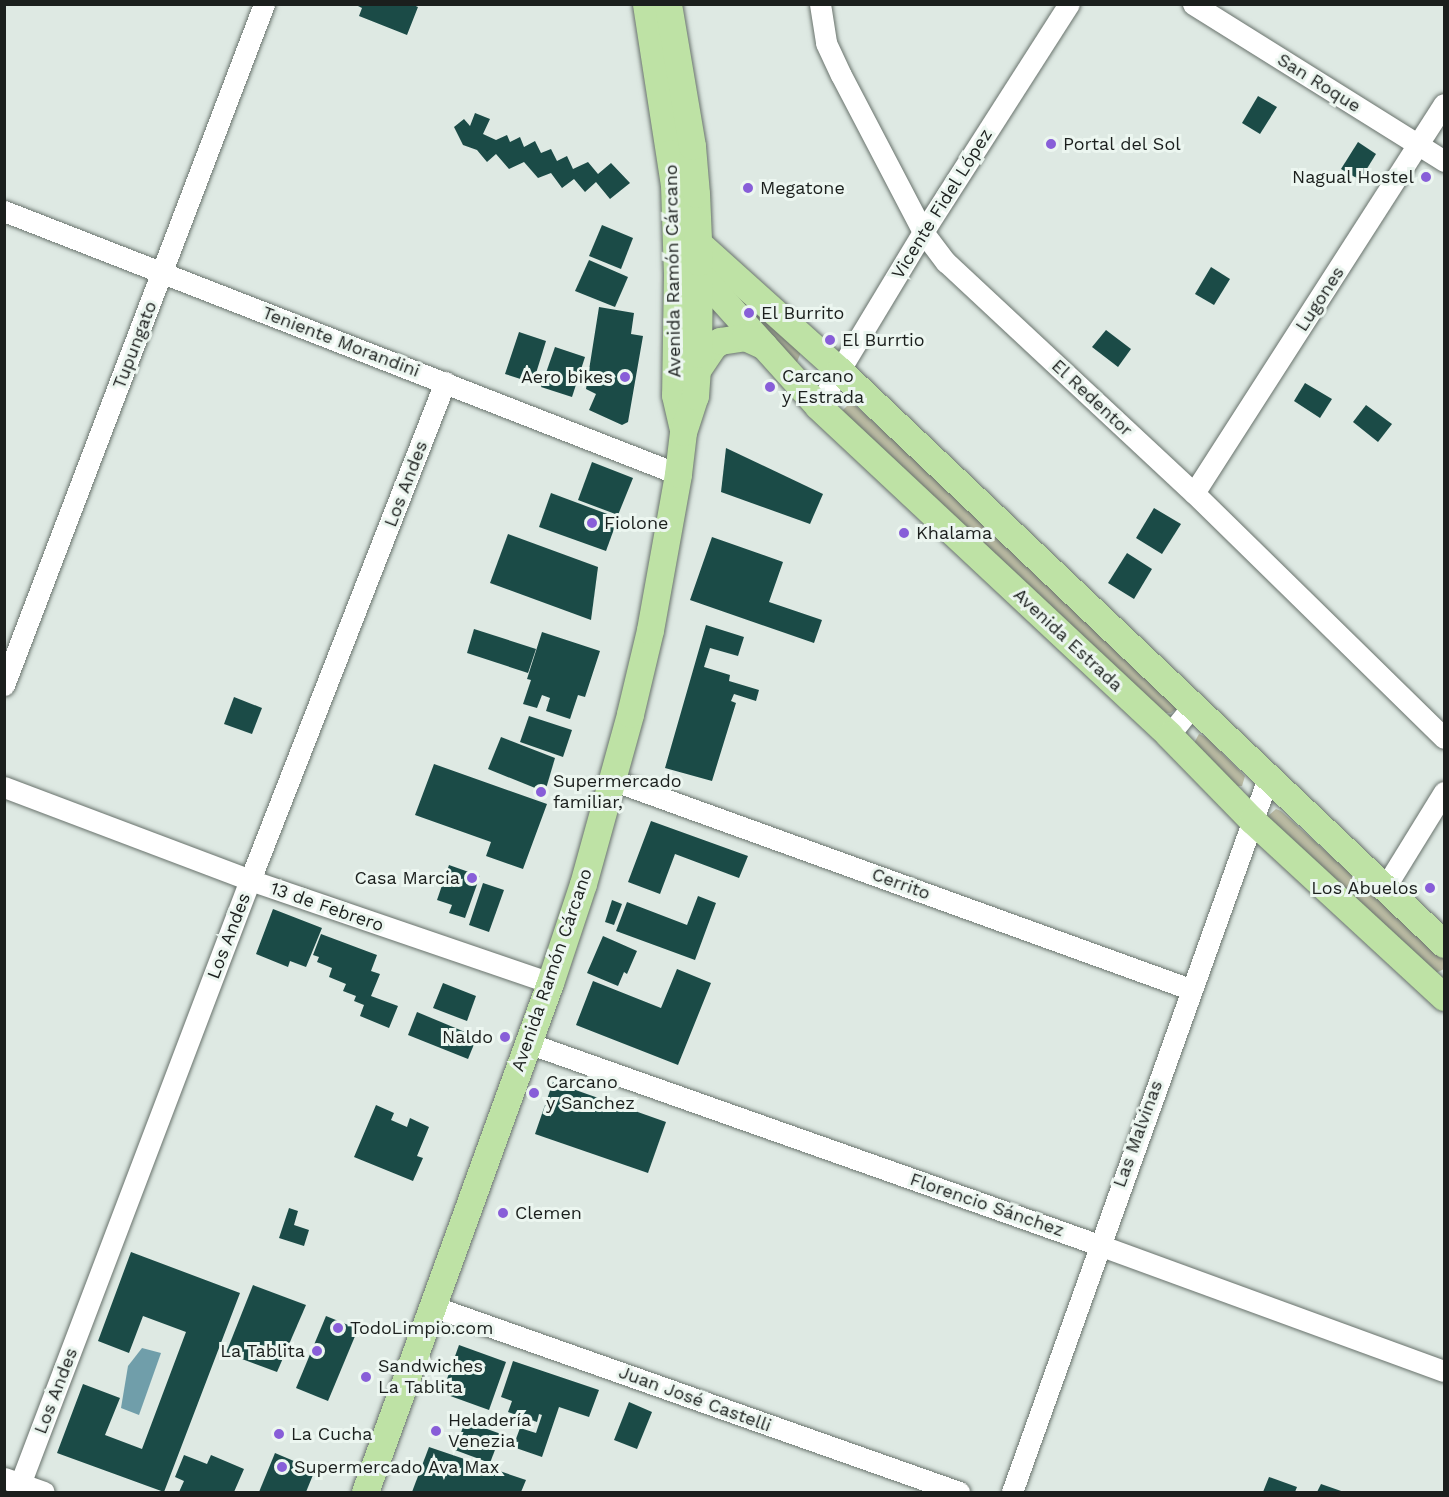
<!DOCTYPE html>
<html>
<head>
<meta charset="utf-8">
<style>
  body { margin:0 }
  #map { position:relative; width:1449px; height:1497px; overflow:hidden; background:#dee9e3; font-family:"Work Sans",sans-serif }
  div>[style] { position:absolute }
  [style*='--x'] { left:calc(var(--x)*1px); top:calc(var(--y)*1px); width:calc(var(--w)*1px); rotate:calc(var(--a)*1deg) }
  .green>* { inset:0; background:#bbbba3 }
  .water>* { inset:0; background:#709eaa }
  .building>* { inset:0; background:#1b4b47 }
  .roads { filter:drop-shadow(0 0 2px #68726c) drop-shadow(0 0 2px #68726c) }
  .minor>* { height:21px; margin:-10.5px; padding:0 10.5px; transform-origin:10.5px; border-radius:10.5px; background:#fff }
  .major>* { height:27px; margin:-13.5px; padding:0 13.5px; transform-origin:13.5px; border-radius:13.5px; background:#bee2a5 }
  .dots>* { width:16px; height:16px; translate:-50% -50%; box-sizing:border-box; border:3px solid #ecf6f0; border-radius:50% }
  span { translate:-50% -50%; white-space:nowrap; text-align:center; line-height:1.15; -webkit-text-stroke:6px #ecf6f0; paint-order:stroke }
  .street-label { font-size:18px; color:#1b1f1d }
  .poi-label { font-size:18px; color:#1b1f1d }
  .left { translate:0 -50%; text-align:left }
  .right { translate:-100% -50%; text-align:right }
  .frame { position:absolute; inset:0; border:6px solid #1b1f1d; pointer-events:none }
</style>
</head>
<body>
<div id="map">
  <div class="green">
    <div style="clip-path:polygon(723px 276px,801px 352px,797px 362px,787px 364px)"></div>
    <div style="clip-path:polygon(847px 406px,856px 406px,1174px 696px,1176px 709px,1171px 713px,1164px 713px,842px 411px)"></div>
    <div style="clip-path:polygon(1199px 734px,1206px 737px,1245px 776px,1242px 786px,1235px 786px,1194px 743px)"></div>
    <div style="clip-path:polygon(1276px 809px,1281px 811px,1443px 957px,1444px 969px,1436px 973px,1267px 817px)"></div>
  </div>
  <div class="water">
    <div style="clip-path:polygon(142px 1348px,161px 1353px,139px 1415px,121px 1408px,128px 1366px)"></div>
  </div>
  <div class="building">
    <div style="clip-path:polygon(354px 4px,411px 4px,418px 7px,407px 35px,359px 16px,362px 8px)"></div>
    <div style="clip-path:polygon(1258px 96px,1277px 107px,1260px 134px,1242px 123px)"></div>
    <div style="clip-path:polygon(475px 113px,490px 119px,483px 134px,496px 140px,507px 135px,510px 142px,520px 137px,524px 147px,535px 141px,541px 153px,551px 149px,557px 161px,567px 156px,573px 169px,588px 162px,598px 174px,611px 163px,630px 183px,610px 199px,596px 182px,585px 192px,574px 179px,562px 188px,551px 173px,538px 178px,524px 162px,509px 169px,496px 154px,487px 162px,477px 150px,463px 145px,454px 127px,464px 119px,470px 126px)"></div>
    <div style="clip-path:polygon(1358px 142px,1376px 154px,1360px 180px,1341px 169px)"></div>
    <div style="clip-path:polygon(602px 225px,633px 238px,621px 269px,589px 256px)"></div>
    <div style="clip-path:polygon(589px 260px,628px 277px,615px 307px,575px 291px)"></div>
    <div style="clip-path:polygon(1211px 267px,1230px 279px,1214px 305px,1195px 294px)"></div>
    <div style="clip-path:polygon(599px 307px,634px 313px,631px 334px,643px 336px,628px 422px,622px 425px,589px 410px,596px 394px,586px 389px)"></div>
    <div style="clip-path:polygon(1106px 330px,1131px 349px,1118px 367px,1092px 347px)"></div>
    <div style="clip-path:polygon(519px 332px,546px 341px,533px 383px,505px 374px)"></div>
    <div style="clip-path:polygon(555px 347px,585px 357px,572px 397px,541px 387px)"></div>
    <div style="clip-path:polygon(1305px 383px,1332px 399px,1320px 418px,1294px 401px)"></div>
    <div style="clip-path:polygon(1366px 405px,1392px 424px,1378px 442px,1353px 422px)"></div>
    <div style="clip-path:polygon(726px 448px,823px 494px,810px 524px,721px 492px)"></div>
    <div style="clip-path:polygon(592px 462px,633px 478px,618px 515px,578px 500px)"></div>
    <div style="clip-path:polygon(551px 493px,618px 518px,606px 551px,539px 527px)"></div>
    <div style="clip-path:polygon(1154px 508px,1181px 524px,1162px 554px,1136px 538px)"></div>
    <div style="clip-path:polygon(508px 534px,598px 567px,591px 620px,490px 583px)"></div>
    <div style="clip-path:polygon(712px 537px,783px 562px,769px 602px,822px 620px,814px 643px,690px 600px)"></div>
    <div style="clip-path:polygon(1127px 553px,1152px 569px,1134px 599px,1108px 583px)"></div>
    <div style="clip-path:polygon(706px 625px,744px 637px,738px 656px,710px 648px,704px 667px,730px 675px,729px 681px,759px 690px,756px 701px,734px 694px,731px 701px,736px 703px,712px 781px,665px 768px)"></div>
    <div style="clip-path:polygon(474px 629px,536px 649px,528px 673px,467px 653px)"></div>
    <div style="clip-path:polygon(542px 632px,600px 651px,585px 697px,578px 695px,570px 719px,546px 711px,550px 698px,542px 695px,537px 708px,523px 704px,531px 680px,527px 679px)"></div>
    <div style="clip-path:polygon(234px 697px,262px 708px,252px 734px,224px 724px)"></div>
    <div style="clip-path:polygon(529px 716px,572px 730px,563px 757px,520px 742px)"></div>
    <div style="clip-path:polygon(501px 737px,555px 758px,545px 792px,488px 769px)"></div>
    <div style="clip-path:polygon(434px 764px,547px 804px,523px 869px,486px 856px,491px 842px,415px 815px)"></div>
    <div style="clip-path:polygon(651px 821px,748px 856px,739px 878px,675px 854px,660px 894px,628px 882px)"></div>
    <div style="clip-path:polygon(449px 865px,480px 876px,465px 918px,449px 913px,452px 905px,437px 900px)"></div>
    <div style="clip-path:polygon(483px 883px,504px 890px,489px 932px,469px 925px)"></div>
    <div style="clip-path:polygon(698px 896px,716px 903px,695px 960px,616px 931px,627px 902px,687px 925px)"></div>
    <div style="clip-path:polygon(612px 900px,622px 904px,614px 925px,605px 922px)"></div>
    <div style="clip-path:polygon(273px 909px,322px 928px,306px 967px,290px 961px,288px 967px,256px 954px)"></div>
    <div style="clip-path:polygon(321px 934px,377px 955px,371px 971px,380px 974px,371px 996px,398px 1006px,389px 1028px,360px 1016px,364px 1005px,354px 1001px,356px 996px,343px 991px,346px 984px,329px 977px,332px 968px,317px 962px,319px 957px,313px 955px)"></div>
    <div style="clip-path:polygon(603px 936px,637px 951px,627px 974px,624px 972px,618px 986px,587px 973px)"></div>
    <div style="clip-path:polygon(677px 969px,711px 983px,678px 1065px,576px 1025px,593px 981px,661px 1008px)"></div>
    <div style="clip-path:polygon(443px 983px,476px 996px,467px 1021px,433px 1008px)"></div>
    <div style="clip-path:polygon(417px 1012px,477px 1037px,468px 1059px,408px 1035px)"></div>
    <div style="clip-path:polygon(553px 1082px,666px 1122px,648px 1173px,535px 1134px)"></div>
    <div style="clip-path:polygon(376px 1105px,394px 1113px,391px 1120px,407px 1127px,410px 1118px,429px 1127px,417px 1156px,423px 1158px,413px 1181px,354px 1157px)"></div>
    <div style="clip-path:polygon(289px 1208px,298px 1211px,294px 1225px,309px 1230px,304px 1246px,279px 1238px)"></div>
    <div style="clip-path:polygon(131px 1252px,240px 1293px,164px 1492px,57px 1453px,83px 1384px,120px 1398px,105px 1435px,142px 1449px,186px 1332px,143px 1316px,129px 1353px,98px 1341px)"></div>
    <div style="clip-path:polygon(253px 1285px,306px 1305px,277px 1372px,226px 1353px)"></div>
    <div style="clip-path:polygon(326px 1316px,358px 1329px,328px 1401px,296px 1388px)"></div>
    <div style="clip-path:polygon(459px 1345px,506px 1362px,489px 1410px,442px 1393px)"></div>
    <div style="clip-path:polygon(513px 1361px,599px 1390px,589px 1417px,559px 1407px,542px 1457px,513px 1447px,520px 1428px,536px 1433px,542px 1415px,539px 1414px,537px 1422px,508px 1412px,512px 1401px,501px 1397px)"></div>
    <div style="clip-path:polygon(629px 1402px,652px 1412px,637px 1449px,614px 1440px)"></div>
    <div style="clip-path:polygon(465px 1421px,501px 1434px,490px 1463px,455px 1450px)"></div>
    <div style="clip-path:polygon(429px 1447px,526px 1480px,521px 1492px,412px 1492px)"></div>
    <div style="clip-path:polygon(275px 1453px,315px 1470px,306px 1492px,259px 1492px)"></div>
    <div style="clip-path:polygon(184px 1455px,207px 1464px,211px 1455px,244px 1469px,234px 1492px,179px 1492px,184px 1481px,175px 1477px)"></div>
    <div style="clip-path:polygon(1269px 1477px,1297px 1487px,1295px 1492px,1263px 1492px)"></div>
    <div style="clip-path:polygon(1321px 1484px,1344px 1492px,1317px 1492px)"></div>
  </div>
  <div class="roads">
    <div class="minor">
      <div style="--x:820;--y:4;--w:39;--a:81"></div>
      <div style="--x:826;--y:43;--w:35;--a:65"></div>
      <div style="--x:841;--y:75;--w:177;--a:62.4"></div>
      <div style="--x:923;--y:232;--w:38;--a:53"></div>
      <div style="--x:946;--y:262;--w:339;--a:43"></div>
      <div style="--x:1194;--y:493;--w:350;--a:44.4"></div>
      <div style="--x:1193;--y:4;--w:296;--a:32"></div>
      <div style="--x:4;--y:211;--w:723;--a:21.32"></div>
      <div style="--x:818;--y:406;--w:203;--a:-58.9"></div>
      <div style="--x:923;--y:232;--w:271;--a:-57.4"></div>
      <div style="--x:1194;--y:493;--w:462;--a:-57.3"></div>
      <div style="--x:4;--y:685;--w:729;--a:-69.1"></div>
      <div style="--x:1169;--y:735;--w:38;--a:-51"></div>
      <div style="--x:612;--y:780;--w:615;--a:19.88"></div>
      <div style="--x:4;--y:787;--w:263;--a:20.7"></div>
      <div style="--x:250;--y:880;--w:317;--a:18.9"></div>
      <div style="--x:1384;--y:889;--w:114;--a:-58.3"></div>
      <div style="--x:528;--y:1043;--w:606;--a:19.48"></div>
      <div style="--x:1099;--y:1245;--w:367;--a:20.1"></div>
      <div style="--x:432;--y:1306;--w:559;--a:19.44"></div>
      <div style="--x:4;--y:1478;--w:42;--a:19.3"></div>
      <div style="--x:17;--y:1492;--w:655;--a:-69.16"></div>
      <div style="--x:250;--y:880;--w:535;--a:-68.62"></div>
      <div style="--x:1012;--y:1492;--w:759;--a:-70.28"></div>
    </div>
    <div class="major">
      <div style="--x:646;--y:4;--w:182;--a:81.2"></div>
      <div style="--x:674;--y:184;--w:89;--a:88.1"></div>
      <div style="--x:677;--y:273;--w:122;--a:90.9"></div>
      <div style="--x:675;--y:395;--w:36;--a:77"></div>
      <div style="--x:670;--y:153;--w:34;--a:67"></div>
      <div style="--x:683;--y:184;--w:12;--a:85"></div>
      <div style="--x:698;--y:243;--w:190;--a:42"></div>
      <div style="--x:839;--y:370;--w:834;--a:43.49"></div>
      <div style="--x:693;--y:267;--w:187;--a:48"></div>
      <div style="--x:818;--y:406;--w:481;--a:43.1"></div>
      <div style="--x:1169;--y:735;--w:119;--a:45.7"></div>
      <div style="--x:1252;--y:820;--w:261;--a:42.7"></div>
      <div style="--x:697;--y:370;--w:29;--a:-56"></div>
      <div style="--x:713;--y:346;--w:9;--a:-36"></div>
      <div style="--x:720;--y:341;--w:25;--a:-9"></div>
      <div style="--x:745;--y:337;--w:21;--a:25"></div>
      <div style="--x:365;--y:1492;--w:542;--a:-70.03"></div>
      <div style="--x:550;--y:983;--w:104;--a:-71.6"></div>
      <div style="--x:583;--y:884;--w:176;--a:-74.5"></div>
      <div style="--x:630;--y:714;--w:86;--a:-76.6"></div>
      <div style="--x:650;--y:630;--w:158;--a:-79.8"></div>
      <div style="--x:678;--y:474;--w:42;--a:-83.2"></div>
      <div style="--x:683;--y:432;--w:38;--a:-72"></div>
      <div style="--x:695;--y:396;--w:42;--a:-85.9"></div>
      <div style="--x:698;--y:354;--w:92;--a:-89.4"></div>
      <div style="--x:699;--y:262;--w:68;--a:-92.5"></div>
      <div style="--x:696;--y:194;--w:48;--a:-94.8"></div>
      <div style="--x:692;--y:146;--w:144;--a:-99.6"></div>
    </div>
  </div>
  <div class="dots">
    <div style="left:1051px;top:144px;background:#885ed8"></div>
    <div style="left:1426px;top:177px;background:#885ed8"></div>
    <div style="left:748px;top:188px;background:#885ed8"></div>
    <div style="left:749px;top:313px;background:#885ed8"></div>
    <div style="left:830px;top:340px;background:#885ed8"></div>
    <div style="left:625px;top:377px;background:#885ed8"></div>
    <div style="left:770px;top:387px;background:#885ed8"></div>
    <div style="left:592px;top:523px;background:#885ed8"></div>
    <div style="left:904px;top:533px;background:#885ed8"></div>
    <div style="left:541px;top:792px;background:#885ed8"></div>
    <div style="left:472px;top:878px;background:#885ed8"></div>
    <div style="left:1430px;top:888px;background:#885ed8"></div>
    <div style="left:505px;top:1037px;background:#885ed8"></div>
    <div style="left:534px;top:1093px;background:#885ed8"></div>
    <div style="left:503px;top:1213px;background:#885ed8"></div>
    <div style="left:338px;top:1328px;background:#885ed8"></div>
    <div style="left:317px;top:1351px;background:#885ed8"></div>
    <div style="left:366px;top:1377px;background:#885ed8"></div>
    <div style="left:436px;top:1431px;background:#885ed8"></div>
    <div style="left:279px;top:1434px;background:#885ed8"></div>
    <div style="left:282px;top:1467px;background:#885ed8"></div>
  </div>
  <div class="street-label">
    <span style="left:1319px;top:83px;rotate:32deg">San Roque</span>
    <span style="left:942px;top:204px;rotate:-58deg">Vicente Fidel López</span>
    <span style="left:673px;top:271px;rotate:-91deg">Avenida Ramón Cárcano</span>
    <span style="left:1320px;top:299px;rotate:-57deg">Lugones</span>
    <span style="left:341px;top:342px;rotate:21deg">Teniente Morandini</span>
    <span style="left:135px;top:345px;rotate:-69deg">Tupungato</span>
    <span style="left:1092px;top:398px;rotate:43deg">El Redentor</span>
    <span style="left:406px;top:484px;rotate:-69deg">Los Andes</span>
    <span style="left:1068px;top:640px;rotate:43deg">Avenida Estrada</span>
    <span style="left:901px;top:884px;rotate:20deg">Cerrito</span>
    <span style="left:327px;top:907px;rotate:19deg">13 de Febrero</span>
    <span style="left:229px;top:936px;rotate:-69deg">Los Andes</span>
    <span style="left:552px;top:970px;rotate:-71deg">Avenida Ramón Cárcano</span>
    <span style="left:1138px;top:1134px;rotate:-70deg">Las Malvinas</span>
    <span style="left:987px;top:1205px;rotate:19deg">Florencio Sánchez</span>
    <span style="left:56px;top:1391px;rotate:-69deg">Los Andes</span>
    <span style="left:695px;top:1399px;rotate:20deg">Juan José Castelli</span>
  </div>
  <div class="poi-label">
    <span class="left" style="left:1063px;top:144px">Portal del Sol</span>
    <span class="right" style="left:1414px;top:177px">Nagual Hostel</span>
    <span class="left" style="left:760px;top:188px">Megatone</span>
    <span class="left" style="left:761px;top:313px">El Burrito</span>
    <span class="left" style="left:842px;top:340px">El Burrtio</span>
    <span class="right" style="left:613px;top:377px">Aero bikes</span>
    <span class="left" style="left:782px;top:387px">Carcano<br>y Estrada</span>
    <span class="left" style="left:604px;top:523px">Fiolone</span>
    <span class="left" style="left:916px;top:533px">Khalama</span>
    <span class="left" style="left:553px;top:792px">Supermercado<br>familiar,</span>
    <span class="right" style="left:460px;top:878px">Casa Marcia</span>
    <span class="right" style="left:1418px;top:888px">Los Abuelos</span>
    <span class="right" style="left:493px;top:1037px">Naldo</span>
    <span class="left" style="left:546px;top:1093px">Carcano<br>y Sanchez</span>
    <span class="left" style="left:515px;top:1213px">Clemen</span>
    <span class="left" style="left:350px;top:1328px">TodoLimpio.com</span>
    <span class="right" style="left:305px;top:1351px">La Tablita</span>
    <span class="left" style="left:378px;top:1377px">Sandwiches<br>La Tablita</span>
    <span class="left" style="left:448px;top:1431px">Heladería<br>Venezia</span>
    <span class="left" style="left:291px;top:1434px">La Cucha</span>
    <span class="left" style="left:294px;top:1467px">Supermercado Ava Max</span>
  </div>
  <div class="frame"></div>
</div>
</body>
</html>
